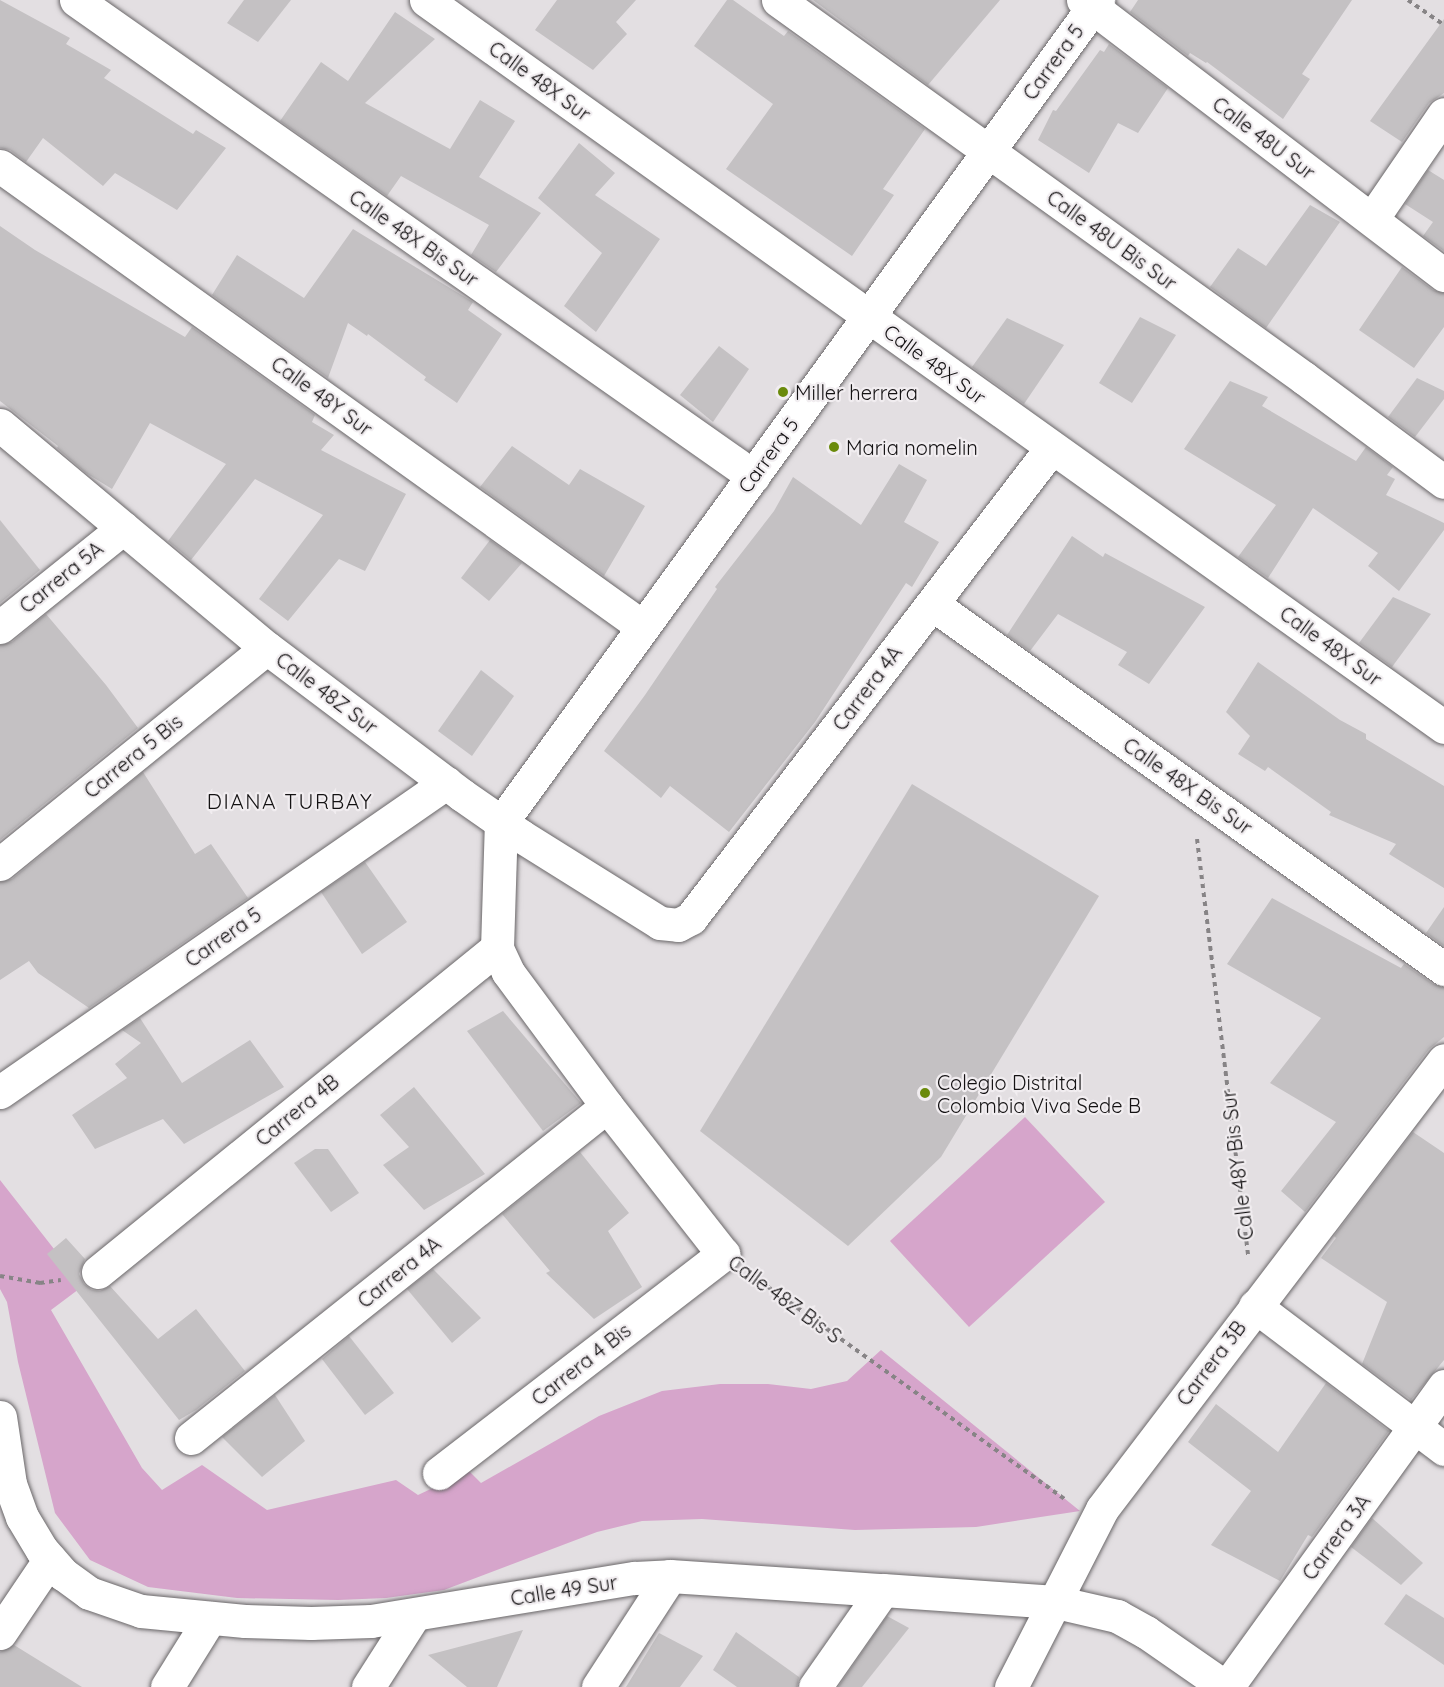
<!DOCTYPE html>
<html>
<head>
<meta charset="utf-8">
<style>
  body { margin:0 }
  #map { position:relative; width:1444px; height:1687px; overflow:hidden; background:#e3dfe2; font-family:Quicksand,sans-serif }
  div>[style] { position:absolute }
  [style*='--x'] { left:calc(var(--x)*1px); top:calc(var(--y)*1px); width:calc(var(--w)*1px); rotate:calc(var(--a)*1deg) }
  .green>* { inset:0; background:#d6a5cb }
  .building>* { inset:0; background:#c4c1c3 }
  .path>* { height:4px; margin-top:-2px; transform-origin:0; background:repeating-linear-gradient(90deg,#878486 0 4.5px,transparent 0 9px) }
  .roads { filter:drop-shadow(0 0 2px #6a6769) drop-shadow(0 0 2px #6a6769) }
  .minor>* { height:33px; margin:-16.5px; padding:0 16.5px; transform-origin:16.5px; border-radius:16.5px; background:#fff }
  .dots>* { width:16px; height:16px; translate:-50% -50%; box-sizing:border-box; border:3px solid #f1edf0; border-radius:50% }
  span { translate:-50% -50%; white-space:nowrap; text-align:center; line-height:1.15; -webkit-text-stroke:4.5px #f1edf0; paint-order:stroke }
  .street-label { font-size:20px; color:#141213 }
  .poi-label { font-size:20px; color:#141213 }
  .left { translate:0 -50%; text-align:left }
  .neighbourhood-label { font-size:21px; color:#141213; letter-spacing:1.5px }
</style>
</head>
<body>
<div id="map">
  <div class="green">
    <div style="clip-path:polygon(1025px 1117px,1105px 1202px,969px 1327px,890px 1241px)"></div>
    <div style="clip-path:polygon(0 1180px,83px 1286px,51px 1310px,142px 1468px,162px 1490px,202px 1465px,267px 1510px,396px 1480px,418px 1495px,469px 1471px,481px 1483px,599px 1416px,662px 1391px,720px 1384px,768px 1384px,811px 1389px,847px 1381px,881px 1350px,1080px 1511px,976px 1527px,855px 1530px,702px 1519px,642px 1521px,597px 1532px,444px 1590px,386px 1598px,338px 1600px,237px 1598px,148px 1587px,90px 1560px,55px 1513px,18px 1362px,7px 1302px,0 1289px)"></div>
  </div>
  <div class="building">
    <div style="clip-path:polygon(0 0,70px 38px,66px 44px,111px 70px,104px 78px,193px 134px,196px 130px,226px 148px,177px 210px,115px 173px,103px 186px,43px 138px,26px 162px,10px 150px,0 148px)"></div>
    <div style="clip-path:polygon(244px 0,291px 0,258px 42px,227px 23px)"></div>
    <div style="clip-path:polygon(557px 0,636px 0,616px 22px,627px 34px,593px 70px,535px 30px)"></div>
    <div style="clip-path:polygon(727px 0,733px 0,784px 36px,788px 31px,925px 129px,883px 189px,894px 195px,852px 256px,726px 169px,773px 104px,694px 46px)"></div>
    <div style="clip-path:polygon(813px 0,1000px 0,928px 85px)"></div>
    <div style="clip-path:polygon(1138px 0,1352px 0,1302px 74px,1310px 79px,1283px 119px,1207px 62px,1206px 63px,1190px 53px,1188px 56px,1130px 12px)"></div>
    <div style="clip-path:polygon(395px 12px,435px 39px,365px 103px,450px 149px,480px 100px,515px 121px,479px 177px,541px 213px,496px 272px,471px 255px,489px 225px,401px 176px,387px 196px,280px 121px,321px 62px,348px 81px)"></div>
    <div style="clip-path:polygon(1444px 19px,1444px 93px,1429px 103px,1402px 142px,1370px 121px)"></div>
    <div style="clip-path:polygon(1109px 44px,1168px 88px,1138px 133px,1118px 123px,1089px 173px,1038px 140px,1053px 110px,1056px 111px,1100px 50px,1104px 52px)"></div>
    <div style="clip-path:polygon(579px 143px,615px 173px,595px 195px,660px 239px,596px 332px,564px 306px,602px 253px,538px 198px)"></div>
    <div style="clip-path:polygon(1428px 170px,1444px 180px,1444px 251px,1423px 236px,1433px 222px,1405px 204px)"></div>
    <div style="clip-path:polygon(1310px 205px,1340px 222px,1266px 328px,1210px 287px,1238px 248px,1266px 266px)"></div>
    <div style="clip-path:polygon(0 226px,35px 250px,185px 337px,192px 327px,315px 415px,312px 422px,334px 435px,321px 450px,406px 494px,365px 571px,339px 559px,288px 621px,259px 599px,323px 515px,255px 479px,191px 560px,168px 541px,226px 464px,150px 423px,112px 489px,86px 473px,57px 448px,58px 446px,0 401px)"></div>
    <div style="clip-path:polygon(353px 229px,473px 302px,468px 310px,502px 334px,457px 403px,424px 380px,426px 377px,368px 334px,367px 336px,348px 323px,328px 378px,212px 295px,237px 255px,304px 298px)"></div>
    <div style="clip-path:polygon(1402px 267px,1433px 290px,1444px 293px,1444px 327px,1414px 368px,1359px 330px)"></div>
    <div style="clip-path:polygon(1140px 317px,1176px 335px,1132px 403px,1099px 383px)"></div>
    <div style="clip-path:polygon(1007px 318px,1064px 345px,1024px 404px,972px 367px)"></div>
    <div style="clip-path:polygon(719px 346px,749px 369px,713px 422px,680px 395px)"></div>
    <div style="clip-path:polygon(1417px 378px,1444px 391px,1444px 399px,1415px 437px,1388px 417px)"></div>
    <div style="clip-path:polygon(1230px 381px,1268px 397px,1262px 406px,1356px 461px,1366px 447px,1393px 467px,1387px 475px,1395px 479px,1386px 495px,1444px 523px,1444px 530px,1399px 591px,1368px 566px,1378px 553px,1313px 508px,1268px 578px,1238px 557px,1276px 505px,1184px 449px)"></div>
    <div style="clip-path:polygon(512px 446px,569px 485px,580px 469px,645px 506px,604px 576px,480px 487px)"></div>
    <div style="clip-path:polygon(899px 464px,927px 480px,904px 522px,939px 542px,912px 587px,906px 583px,815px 722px,729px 832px,670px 786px,661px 798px,604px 751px,645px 695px,717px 589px,715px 587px,774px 511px,793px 477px,861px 525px)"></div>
    <div style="clip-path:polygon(0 520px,40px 570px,0 603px)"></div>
    <div style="clip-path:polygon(1072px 536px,1103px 557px,1105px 553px,1205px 607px,1149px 684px,1118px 665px,1127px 652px,1058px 614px,1030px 651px,1007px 635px)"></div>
    <div style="clip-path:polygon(490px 540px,522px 563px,489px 601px,461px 578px)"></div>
    <div style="clip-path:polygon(1393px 597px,1431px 614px,1392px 667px,1359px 643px)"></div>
    <div style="clip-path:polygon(46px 614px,106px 685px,138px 728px,0 840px,0 645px,12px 642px)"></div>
    <div style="clip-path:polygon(1258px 662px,1340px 720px,1366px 734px,1366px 739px,1444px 786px,1444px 888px,1389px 854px,1396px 844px,1329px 815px,1331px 812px,1268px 767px,1265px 771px,1238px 754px,1250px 736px,1226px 712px)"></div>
    <div style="clip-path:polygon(481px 670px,514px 696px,472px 756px,438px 731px)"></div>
    <div style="clip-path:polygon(143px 772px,195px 854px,211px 844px,248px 898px,89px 1008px,38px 973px,29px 961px,0 980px,0 882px,12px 879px)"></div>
    <div style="clip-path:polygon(912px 784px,1099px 896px,941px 1157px,848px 1246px,700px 1131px)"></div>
    <div style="clip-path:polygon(365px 862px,407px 922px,362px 954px,321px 892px)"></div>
    <div style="clip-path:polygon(1272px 898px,1401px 968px,1404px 964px,1433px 984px,1444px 987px,1444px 1037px,1429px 1049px,1305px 1212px,1281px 1191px,1336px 1122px,1270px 1083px,1321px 1018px,1227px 964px)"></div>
    <div style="clip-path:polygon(1444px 907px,1444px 946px,1426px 933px)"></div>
    <div style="clip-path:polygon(503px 1011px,581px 1103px,543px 1131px,467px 1031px)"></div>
    <div style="clip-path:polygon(140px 1018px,182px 1083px,250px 1040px,284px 1087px,184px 1144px,163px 1119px,95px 1149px,72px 1115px,127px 1078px,115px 1064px,141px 1043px,122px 1030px)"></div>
    <div style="clip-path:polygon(414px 1087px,485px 1174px,424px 1210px,383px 1165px,409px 1147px,380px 1115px)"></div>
    <div style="clip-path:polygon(1413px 1132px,1444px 1153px,1444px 1360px,1411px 1400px,1362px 1364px,1387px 1302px,1321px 1258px,1336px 1238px,1334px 1236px)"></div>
    <div style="clip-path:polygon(315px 1149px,328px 1149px,359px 1193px,331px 1212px,294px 1163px)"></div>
    <div style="clip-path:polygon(580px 1152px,629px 1213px,608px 1231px,642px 1287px,594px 1319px,546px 1273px,550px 1271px,502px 1214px)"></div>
    <div style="clip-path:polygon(66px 1238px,85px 1259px,79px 1274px,84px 1284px,92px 1290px,100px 1291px,110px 1286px,158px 1339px,196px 1309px,245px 1371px,196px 1410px,179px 1420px,47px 1254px)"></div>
    <div style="clip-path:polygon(433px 1269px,481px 1318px,452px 1343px,407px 1289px)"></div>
    <div style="clip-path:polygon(349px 1336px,394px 1393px,365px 1415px,322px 1359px)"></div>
    <div style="clip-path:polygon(1326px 1383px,1389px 1431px,1312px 1537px,1308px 1535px,1280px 1581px,1211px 1545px,1251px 1491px,1188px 1442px,1216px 1404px,1278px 1452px)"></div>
    <div style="clip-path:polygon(275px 1395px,305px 1441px,262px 1477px,222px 1437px)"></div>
    <div style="clip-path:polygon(1372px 1518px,1423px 1563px,1401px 1585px,1351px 1547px)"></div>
    <div style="clip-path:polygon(1406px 1594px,1444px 1618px,1444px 1665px,1384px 1624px)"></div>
    <div style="clip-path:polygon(887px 1616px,909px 1628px,862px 1687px,838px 1687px)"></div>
    <div style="clip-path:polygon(523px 1630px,497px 1687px,467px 1687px,428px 1655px)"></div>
    <div style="clip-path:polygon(736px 1632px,799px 1677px,797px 1687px,737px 1687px,713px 1670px)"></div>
    <div style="clip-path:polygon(659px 1633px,703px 1656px,680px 1687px,626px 1687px)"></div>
    <div style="clip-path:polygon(14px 1645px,82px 1687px,0 1687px,0 1652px)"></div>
  </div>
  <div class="path">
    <div style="--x:1408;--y:0;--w:44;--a:34.8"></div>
    <div style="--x:1197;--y:839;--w:419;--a:83"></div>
    <div style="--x:0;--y:1276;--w:41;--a:9.9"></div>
    <div style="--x:40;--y:1283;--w:21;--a:-8"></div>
    <div style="--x:753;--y:1276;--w:383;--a:35.6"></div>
  </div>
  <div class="roads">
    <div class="minor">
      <div style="--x:76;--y:0;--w:828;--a:35.11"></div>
      <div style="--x:426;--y:0;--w:1251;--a:35.53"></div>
      <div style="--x:778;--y:0;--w:648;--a:35.7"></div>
      <div style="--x:1304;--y:378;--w:174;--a:36.6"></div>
      <div style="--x:1083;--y:0;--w:454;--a:37.3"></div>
      <div style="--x:0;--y:166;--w:791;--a:35.64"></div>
      <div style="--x:1372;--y:219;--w:127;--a:-55.6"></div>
      <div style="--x:0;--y:425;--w:348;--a:39.9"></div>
      <div style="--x:267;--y:648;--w:244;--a:37"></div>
      <div style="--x:462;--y:795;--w:72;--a:34.8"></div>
      <div style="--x:521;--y:836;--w:164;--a:32"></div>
      <div style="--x:660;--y:923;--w:18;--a:6"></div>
      <div style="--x:678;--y:925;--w:15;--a:-28"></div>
      <div style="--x:691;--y:918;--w:593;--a:-52.53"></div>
      <div style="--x:932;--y:604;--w:629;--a:35.48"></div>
      <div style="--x:0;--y:627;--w:158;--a:-38.8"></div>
      <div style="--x:501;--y:823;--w:1017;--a:-54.04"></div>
      <div style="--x:0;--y:864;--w:343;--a:-39"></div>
      <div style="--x:0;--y:1092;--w:543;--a:-34.72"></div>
      <div style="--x:98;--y:1272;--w:514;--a:-39.08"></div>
      <div style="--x:1255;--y:1306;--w:237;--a:37.1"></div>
      <div style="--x:0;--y:1417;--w:68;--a:81.5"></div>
      <div style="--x:10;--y:1484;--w:35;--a:70"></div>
      <div style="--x:22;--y:1517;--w:39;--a:59"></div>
      <div style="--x:42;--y:1550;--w:32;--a:49"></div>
      <div style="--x:63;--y:1574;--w:32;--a:36"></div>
      <div style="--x:89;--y:1593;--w:55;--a:19.1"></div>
      <div style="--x:141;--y:1611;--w:104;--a:5.5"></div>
      <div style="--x:245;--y:1621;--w:66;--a:1.7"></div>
      <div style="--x:311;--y:1623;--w:60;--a:-1.9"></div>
      <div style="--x:371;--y:1621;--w:267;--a:-9.3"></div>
      <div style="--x:635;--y:1578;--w:35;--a:-3"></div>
      <div style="--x:670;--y:1576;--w:213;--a:3.8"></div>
      <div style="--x:883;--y:1590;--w:173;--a:4"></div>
      <div style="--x:1056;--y:1602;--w:63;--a:12.9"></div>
      <div style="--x:1117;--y:1616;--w:33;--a:29"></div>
      <div style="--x:1146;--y:1632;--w:96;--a:34.8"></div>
      <div style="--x:191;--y:1438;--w:532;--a:-38.59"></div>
      <div style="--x:439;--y:1473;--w:359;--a:-37.6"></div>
      <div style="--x:723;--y:1254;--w:188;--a:-128.1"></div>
      <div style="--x:607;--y:1106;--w:167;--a:-126.5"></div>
      <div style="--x:508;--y:972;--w:26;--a:-115"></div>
      <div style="--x:497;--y:948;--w:125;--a:-88.2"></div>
      <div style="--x:0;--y:1633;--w:89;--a:-56"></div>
      <div style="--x:167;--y:1687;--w:81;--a:-58.1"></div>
      <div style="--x:368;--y:1687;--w:85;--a:-57.4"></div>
      <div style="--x:598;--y:1687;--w:132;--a:-57"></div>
      <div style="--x:815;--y:1687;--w:118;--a:-55"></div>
      <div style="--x:1011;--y:1687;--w:200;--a:-62.9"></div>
      <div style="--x:1102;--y:1509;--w:564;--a:-52.7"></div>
      <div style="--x:1227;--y:1687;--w:371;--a:-54.2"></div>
    </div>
  </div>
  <div class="dots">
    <div style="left:783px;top:392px;background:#6a8a0b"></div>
    <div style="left:834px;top:447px;background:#6a8a0b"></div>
    <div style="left:925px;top:1093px;background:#6a8a0b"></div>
  </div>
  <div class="street-label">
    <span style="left:1053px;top:62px;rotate:-54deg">Carrera 5</span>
    <span style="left:540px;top:81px;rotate:36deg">Calle 48X Sur</span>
    <span style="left:1264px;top:138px;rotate:37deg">Calle 48U Sur</span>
    <span style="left:414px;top:238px;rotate:35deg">Calle 48X Bis Sur</span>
    <span style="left:1112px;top:240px;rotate:36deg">Calle 48U Bis Sur</span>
    <span style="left:935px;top:364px;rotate:36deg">Calle 48X Sur</span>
    <span style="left:322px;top:396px;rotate:36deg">Calle 48Y Sur</span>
    <span style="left:768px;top:455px;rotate:-54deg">Carrera 5</span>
    <span style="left:61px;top:577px;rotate:-39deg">Carrera 5A</span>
    <span style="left:1331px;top:646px;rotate:36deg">Calle 48X Sur</span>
    <span style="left:867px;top:688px;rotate:-53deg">Carrera 4A</span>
    <span style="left:327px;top:693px;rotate:37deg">Calle 48Z Sur</span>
    <span style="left:133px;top:756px;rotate:-39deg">Carrera 5 Bis</span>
    <span style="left:1188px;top:786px;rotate:35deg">Calle 48X Bis Sur</span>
    <span style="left:223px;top:937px;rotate:-35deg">Carrera 5</span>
    <span style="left:297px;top:1110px;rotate:-39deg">Carrera 4B</span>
    <span style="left:1237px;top:1165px;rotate:-97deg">Calle 48Y Bis Sur</span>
    <span style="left:399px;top:1272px;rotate:-39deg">Carrera 4A</span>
    <span style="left:785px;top:1299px;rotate:36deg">Calle 48Z Bis S</span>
    <span style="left:1211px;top:1363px;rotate:-53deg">Carrera 3B</span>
    <span style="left:581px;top:1364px;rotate:-38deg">Carrera 4 Bis</span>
    <span style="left:1336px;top:1537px;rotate:-54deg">Carrera 3A</span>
    <span style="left:564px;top:1590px;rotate:-9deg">Calle 49 Sur</span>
  </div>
  <div class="poi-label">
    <span class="left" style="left:795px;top:392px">Miller herrera</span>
    <span class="left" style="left:846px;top:447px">Maria nomelin</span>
    <span class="left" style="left:937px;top:1094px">Colegio Distrital<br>Colombia Viva Sede B</span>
  </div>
  <div class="neighbourhood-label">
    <span style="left:290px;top:801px">DIANA TURBAY</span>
  </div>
</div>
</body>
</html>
